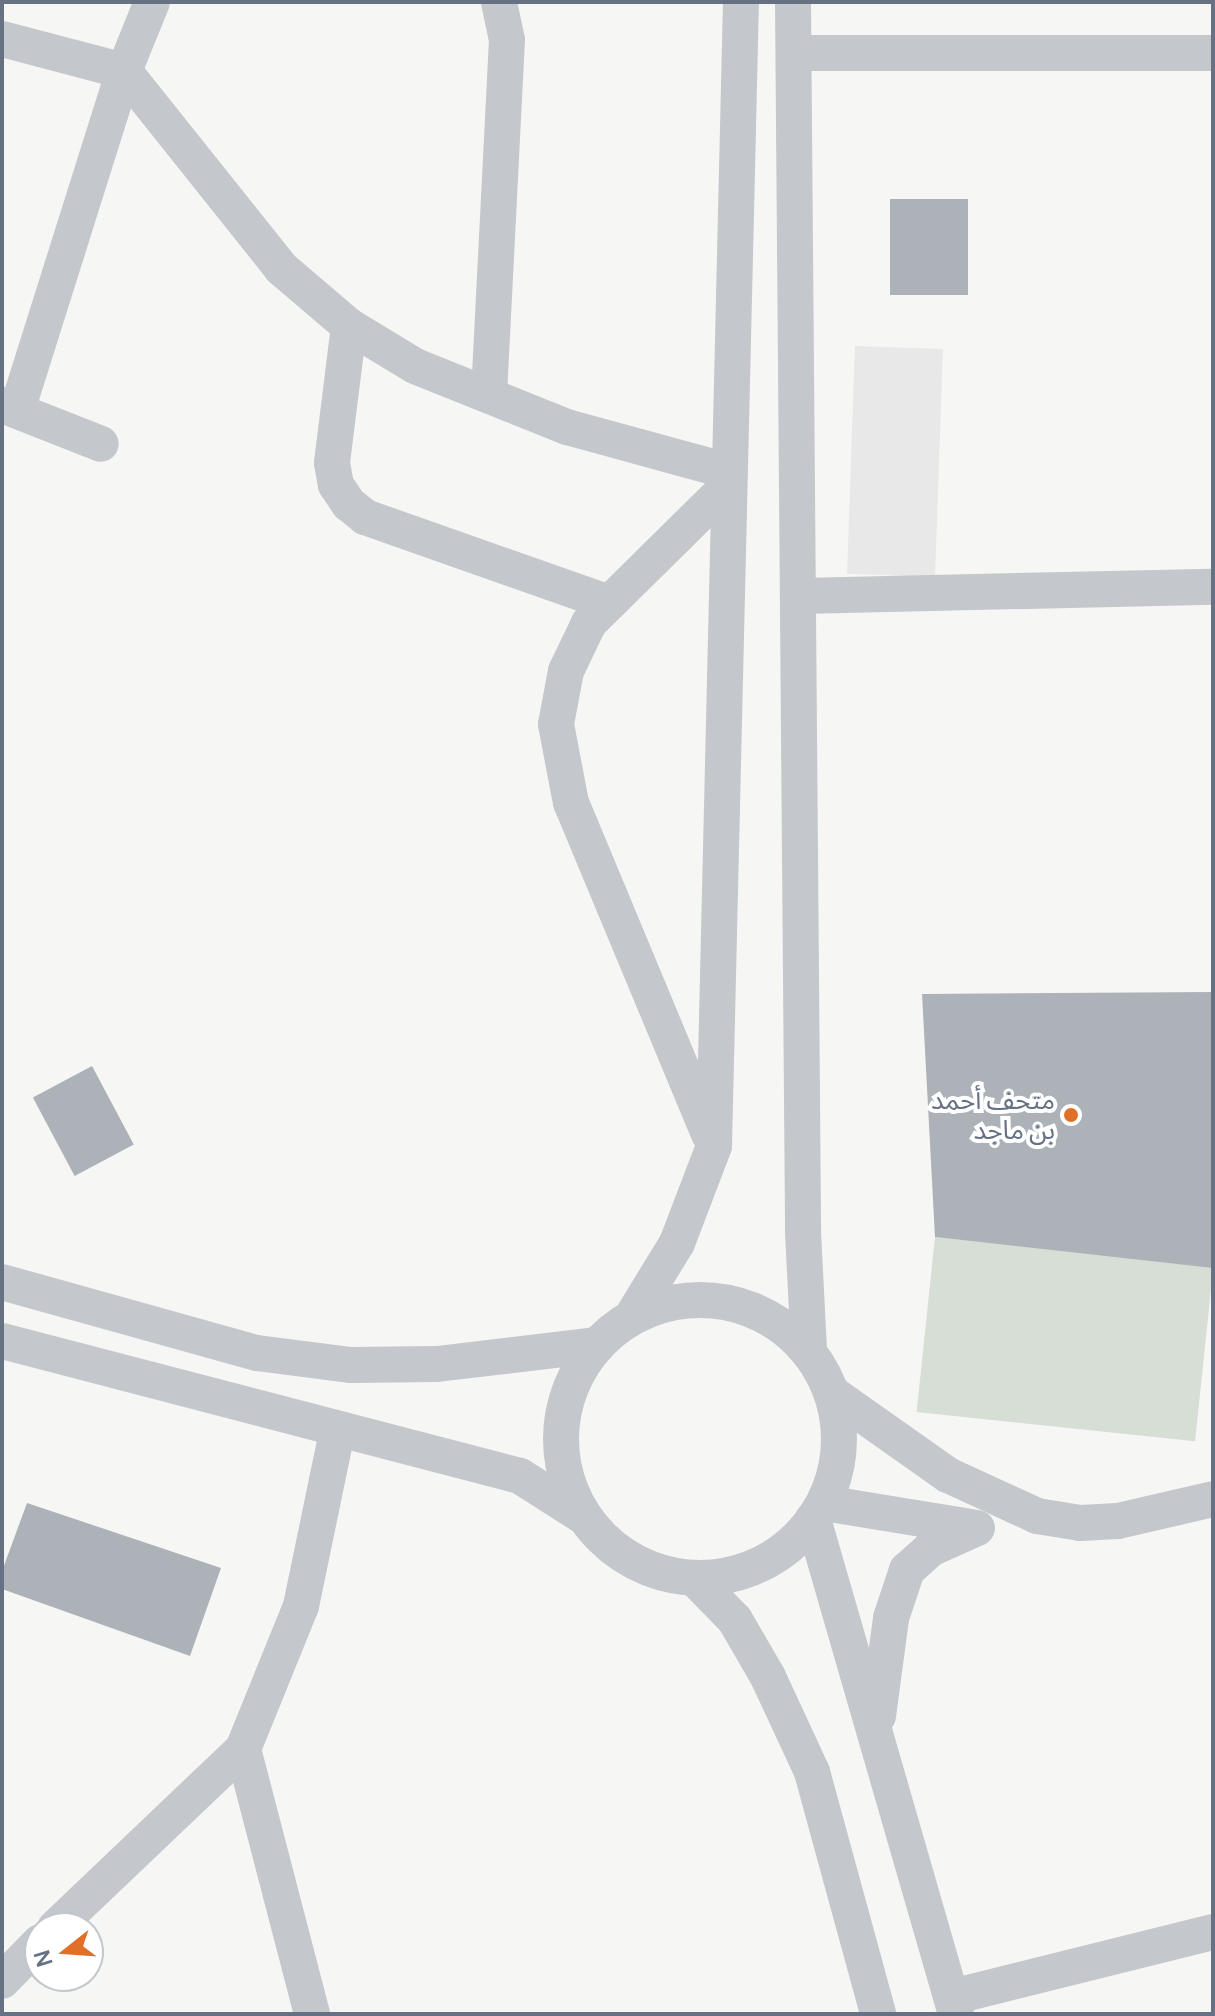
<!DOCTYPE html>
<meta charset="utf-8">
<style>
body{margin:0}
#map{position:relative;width:1215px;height:2016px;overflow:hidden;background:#f6f7f4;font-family:Manrope,"Noto Sans Arabic",sans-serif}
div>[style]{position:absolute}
.built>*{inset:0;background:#e7e8e7;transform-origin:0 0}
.green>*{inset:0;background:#d7ded5;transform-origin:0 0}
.building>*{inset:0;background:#adb2b9;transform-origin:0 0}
.minor>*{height:36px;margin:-18px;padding:0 18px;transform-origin:18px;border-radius:18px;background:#c4c7cb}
.minor>.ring{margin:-18px;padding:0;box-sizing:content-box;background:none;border:36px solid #c4c7cb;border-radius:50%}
.dots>*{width:22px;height:22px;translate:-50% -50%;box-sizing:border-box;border:4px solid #fff;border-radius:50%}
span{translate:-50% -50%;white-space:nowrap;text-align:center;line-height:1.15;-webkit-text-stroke:8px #fff;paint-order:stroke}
.poi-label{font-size:26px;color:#667284}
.right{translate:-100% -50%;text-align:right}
.frame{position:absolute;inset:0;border:4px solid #667284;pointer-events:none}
.north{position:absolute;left:24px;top:1912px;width:80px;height:80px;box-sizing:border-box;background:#fff;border:2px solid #c2c7ce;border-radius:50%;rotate:253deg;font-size:22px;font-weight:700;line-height:32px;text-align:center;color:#667284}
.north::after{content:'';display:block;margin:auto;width:28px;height:36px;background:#e26f28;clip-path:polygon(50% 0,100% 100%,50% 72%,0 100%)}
</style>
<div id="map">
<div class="built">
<div style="left:855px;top:346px;width:88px;height:228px;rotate:2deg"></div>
</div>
<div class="green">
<div style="left:935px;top:1237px;width:280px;height:176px;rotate:6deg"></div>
</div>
<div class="building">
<div style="left:890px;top:199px;width:78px;height:96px"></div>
<div style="clip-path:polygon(1213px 992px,1213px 1268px,935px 1237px,922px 994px)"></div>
<div style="left:92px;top:1066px;width:89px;height:67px;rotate:62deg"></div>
<div style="clip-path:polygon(27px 1503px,221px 1568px,190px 1656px,2px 1589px,2px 1571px)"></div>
</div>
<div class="minor">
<div style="left:793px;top:2px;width:1230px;rotate:89.53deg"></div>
<div style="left:803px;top:1232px;width:119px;rotate:87.1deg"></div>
<div style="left:2px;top:39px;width:126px;rotate:14.7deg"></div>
<div style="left:124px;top:71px;width:252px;rotate:51.4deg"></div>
<div style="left:281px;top:268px;width:89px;rotate:40.5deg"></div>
<div style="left:349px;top:326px;width:77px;rotate:31.2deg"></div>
<div style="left:415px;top:366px;width:164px;rotate:21.9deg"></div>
<div style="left:567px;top:427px;width:167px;rotate:15.3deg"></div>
<div style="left:794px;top:53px;width:419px"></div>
<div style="left:349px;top:326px;width:138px;rotate:97.1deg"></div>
<div style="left:332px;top:463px;width:22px;rotate:80deg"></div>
<div style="left:336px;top:485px;width:23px;rotate:56deg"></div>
<div style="left:349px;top:504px;width:21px;rotate:39deg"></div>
<div style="left:365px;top:517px;width:256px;rotate:19.4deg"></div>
<div style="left:489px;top:395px;width:355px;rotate:-87.1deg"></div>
<div style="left:507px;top:40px;width:39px;rotate:-102deg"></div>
<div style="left:2px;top:405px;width:106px;rotate:21.5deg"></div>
<div style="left:17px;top:410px;width:355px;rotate:-72.5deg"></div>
<div style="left:124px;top:71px;width:74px;rotate:-67.9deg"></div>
<div style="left:801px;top:596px;width:412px;rotate:-1.3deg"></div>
<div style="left:709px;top:1134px;width:359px;rotate:-112.6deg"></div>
<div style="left:571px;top:803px;width:80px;rotate:-100.8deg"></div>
<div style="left:556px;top:724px;width:54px;rotate:-79.3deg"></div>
<div style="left:566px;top:671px;width:53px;rotate:-64.4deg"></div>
<div style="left:589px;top:623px;width:194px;rotate:-44.6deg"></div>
<div style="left:2px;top:1282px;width:265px;rotate:15.6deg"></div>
<div style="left:257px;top:1353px;width:95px;rotate:7.3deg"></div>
<div style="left:351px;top:1365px;width:86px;rotate:-0.7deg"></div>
<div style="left:437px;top:1364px;width:160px;rotate:-6.8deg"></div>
<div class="ring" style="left:561px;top:1300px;width:242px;height:242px"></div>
<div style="left:633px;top:1315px;width:84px;rotate:-58.6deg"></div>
<div style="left:677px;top:1243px;width:104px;rotate:-69.1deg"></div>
<div style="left:714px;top:1146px;width:1144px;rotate:-88.65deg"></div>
<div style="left:2px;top:1341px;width:535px;rotate:14.61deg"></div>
<div style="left:520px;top:1476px;width:76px;rotate:32.6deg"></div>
<div style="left:833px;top:1394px;width:141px;rotate:35.2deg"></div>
<div style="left:948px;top:1475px;width:98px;rotate:24.7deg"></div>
<div style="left:1037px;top:1516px;width:44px;rotate:9.2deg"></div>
<div style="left:1080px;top:1523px;width:38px;rotate:-3deg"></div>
<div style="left:1118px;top:1521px;width:98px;rotate:-13deg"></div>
<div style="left:824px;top:1503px;width:155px;rotate:9.3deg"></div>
<div style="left:813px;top:1519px;width:515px;rotate:73.89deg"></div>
<div style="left:695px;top:1579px;width:57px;rotate:45.7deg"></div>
<div style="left:735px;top:1620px;width:66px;rotate:59.9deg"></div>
<div style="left:768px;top:1677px;width:105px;rotate:65.1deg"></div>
<div style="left:812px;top:1772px;width:251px;rotate:74.7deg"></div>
<div style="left:878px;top:1716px;width:99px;rotate:-82.4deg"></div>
<div style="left:891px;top:1618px;width:51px;rotate:-71.6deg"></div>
<div style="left:907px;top:1570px;width:31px;rotate:-42deg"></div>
<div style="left:930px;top:1549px;width:49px;rotate:-24deg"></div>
<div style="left:243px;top:1749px;width:274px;rotate:75.4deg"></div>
<div style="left:55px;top:1928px;width:260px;rotate:-43.6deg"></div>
<div style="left:243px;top:1749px;width:154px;rotate:-67.9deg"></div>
<div style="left:301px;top:1606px;width:178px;rotate:-78.3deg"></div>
<div style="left:2px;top:1981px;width:54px;rotate:-45.7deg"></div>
<div style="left:952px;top:1997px;width:269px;rotate:-14deg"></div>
</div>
<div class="dots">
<div style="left:1071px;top:1115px;background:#e26f28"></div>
</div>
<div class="poi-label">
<span class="right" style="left:1055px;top:1115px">متحف أحمد<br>بن ماجد</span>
</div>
<div class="frame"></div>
<div class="north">N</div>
</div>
